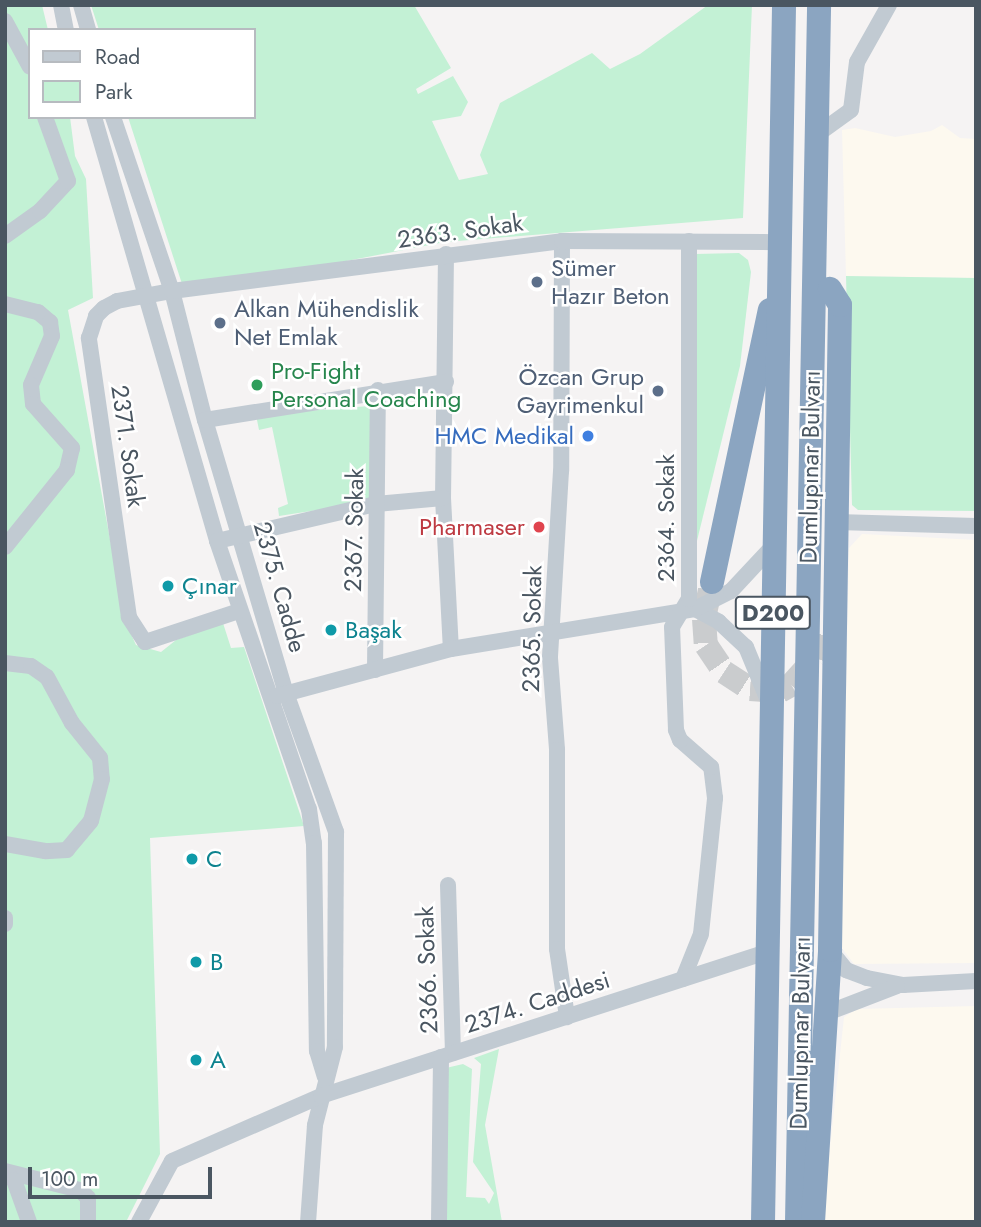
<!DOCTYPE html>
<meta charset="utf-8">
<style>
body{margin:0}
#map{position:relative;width:981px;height:1227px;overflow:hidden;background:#f5f3f3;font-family:Jost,sans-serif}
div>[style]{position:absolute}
.commercial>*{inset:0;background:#fdf9ef}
.green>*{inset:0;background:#c3f1d5}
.highway-tunnel>*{height:24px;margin-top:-12px;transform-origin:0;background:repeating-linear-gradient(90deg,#caccce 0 24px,transparent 0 36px)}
.minor>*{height:16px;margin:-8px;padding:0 8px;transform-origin:8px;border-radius:8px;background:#c1cad2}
.highway>*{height:24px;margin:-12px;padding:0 12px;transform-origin:12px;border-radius:12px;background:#8ba5c1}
.dots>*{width:19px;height:19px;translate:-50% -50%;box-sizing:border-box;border:4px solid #fff;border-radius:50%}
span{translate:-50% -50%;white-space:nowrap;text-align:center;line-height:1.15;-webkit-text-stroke:5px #fff;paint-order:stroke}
.shield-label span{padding:2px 5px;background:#fff;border:2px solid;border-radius:5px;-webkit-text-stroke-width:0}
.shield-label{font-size:23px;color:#4a5661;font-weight:700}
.street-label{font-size:24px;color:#4a5661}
.service-label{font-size:24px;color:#4e5e75}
.left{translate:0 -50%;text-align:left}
.right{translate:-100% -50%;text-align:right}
.leisure-label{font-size:24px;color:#27864d}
.shop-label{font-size:24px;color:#366cbe}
.health-label{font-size:24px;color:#be3a42}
.culture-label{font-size:24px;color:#0d838f}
.frame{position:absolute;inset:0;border:7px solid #4a5661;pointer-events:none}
.legend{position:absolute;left:28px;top:28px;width:228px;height:91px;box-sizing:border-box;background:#fff;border:2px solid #b7bbc0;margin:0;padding:9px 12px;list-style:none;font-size:21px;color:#4a5661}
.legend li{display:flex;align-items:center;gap:14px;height:35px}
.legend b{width:35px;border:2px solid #b7bbc0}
.scale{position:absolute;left:28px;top:1167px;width:184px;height:32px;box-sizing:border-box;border:4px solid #4a5661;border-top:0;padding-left:9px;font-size:21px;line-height:24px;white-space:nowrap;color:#4a5661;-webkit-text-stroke:5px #fff;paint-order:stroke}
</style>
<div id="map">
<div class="commercial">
<div style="clip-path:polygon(942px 125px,960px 138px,976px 139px,976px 278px,846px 276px,842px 130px,855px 128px,895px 137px,931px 131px)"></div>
<div style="clip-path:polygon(862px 534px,976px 540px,976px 963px,854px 964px,841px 947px,849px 548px)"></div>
<div style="clip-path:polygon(976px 1006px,976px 1222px,822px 1222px,844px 1017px,857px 1009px)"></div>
</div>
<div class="green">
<div style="clip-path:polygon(5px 5px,42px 5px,48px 30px,30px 30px,30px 117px,70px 117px,75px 156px,86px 179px,93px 298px,68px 310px,125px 621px,136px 645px,161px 652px,176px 640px,223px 623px,231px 648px,244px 647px,304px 826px,150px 838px,160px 1154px,126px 1222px,5px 1222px)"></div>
<div style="clip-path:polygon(91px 5px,414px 5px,451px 68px,416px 89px,418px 94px,453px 76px,468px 102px,461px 116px,432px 121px,459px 180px,488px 174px,480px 155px,500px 103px,592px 53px,610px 69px,640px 54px,708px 5px,752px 5px,743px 218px,445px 242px,191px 291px,182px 284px,128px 117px,254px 117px,254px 30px,99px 30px)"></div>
<div style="clip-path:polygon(739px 253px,748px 260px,751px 272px,740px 366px,693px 557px,695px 254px)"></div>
<div style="clip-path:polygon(846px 276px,976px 278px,976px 511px,858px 510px,852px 505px)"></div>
<div style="clip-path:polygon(369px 406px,372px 408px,369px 502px,279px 516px,278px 508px,288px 504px,272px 427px,259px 430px,256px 415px)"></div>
<div style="clip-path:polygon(499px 1049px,485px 1125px,502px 1222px,443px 1222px,446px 1068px,463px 1064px,472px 1069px,466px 1197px,485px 1198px,489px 1204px,494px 1193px,473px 1162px,481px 1064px,474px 1058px)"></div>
</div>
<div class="highway-tunnel">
<div style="left:710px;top:590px;width:30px;rotate:102deg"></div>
<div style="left:704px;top:619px;width:26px;rotate:86deg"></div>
<div style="left:706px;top:645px;width:32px;rotate:56deg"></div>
<div style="left:724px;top:672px;width:31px;rotate:33deg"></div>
<div style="left:750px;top:689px;width:30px;rotate:4deg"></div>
<div style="left:780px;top:691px;width:13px;rotate:-29deg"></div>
<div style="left:791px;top:685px;width:36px;rotate:-48deg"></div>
<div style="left:815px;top:658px;width:33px;rotate:-70deg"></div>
</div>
<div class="minor">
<div style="left:61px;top:5px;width:25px;rotate:79deg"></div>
<div style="left:81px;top:5px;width:26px;rotate:74deg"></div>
<div style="left:5px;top:21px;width:52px;rotate:61.5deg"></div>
<div style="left:94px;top:117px;width:441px;rotate:73.8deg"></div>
<div style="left:217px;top:541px;width:283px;rotate:71.1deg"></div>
<div style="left:309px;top:809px;width:34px;rotate:82deg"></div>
<div style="left:314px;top:843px;width:208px;rotate:89.2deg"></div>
<div style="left:317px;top:1051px;width:27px;rotate:73deg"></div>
<div style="left:113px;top:117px;width:184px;rotate:71.3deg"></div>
<div style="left:172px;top:291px;width:133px;rotate:75.7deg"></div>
<div style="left:205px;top:420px;width:285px;rotate:73.5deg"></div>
<div style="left:286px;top:693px;width:148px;rotate:70.2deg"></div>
<div style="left:336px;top:832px;width:215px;rotate:90.3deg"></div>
<div style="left:335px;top:1047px;width:81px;rotate:104.4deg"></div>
<div style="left:315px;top:1125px;width:97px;rotate:94.1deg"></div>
<div style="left:815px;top:136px;width:44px;rotate:-35.8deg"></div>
<div style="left:851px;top:110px;width:48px;rotate:-82.9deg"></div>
<div style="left:857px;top:62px;width:65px;rotate:-60.7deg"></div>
<div style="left:5px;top:236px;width:43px;rotate:-35.5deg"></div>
<div style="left:40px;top:211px;width:41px;rotate:-47deg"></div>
<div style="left:68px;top:181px;width:68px;rotate:-109.8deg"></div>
<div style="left:562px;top:241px;width:230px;rotate:90.2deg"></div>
<div style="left:561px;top:471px;width:187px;rotate:93.4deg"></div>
<div style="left:550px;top:658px;width:92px;rotate:85.6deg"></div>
<div style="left:557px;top:750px;width:199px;rotate:90deg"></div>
<div style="left:557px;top:949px;width:69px;rotate:81.6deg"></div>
<div style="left:446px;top:254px;width:244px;rotate:90.7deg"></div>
<div style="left:443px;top:498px;width:151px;rotate:87deg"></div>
<div style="left:5px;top:304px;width:34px;rotate:14deg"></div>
<div style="left:38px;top:312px;width:16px;rotate:40deg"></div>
<div style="left:50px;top:322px;width:14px;rotate:82deg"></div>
<div style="left:52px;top:336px;width:53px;rotate:113.2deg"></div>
<div style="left:31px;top:385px;width:19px;rotate:84deg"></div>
<div style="left:33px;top:404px;width:59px;rotate:48.4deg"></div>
<div style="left:72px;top:448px;width:23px;rotate:103deg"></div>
<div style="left:67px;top:470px;width:99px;rotate:128.8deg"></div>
<div style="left:205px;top:420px;width:244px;rotate:-9deg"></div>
<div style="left:837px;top:522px;width:139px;rotate:1.6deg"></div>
<div style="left:217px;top:541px;width:163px;rotate:-13.1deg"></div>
<div style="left:376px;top:504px;width:67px;rotate:-5.1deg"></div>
<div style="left:695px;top:609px;width:27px;rotate:28deg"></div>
<div style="left:719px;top:622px;width:37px;rotate:43deg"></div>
<div style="left:746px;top:647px;width:55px;rotate:67.6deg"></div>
<div style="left:239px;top:611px;width:99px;rotate:161.7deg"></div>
<div style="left:145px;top:642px;width:30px;rotate:-123deg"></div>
<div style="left:129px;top:617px;width:282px;rotate:-98.2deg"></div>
<div style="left:89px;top:338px;width:23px;rotate:-72deg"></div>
<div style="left:96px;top:316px;width:11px;rotate:-45deg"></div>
<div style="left:104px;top:308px;width:15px;rotate:-28deg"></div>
<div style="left:117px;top:301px;width:56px;rotate:-10.3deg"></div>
<div style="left:172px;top:291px;width:393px;rotate:-7.3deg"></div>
<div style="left:562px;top:241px;width:218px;rotate:0.3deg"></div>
<div style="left:5px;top:663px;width:26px;rotate:7deg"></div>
<div style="left:31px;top:666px;width:19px;rotate:35deg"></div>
<div style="left:47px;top:677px;width:52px;rotate:61.5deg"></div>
<div style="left:72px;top:723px;width:45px;rotate:51.3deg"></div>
<div style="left:100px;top:758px;width:21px;rotate:85deg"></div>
<div style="left:102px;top:779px;width:43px;rotate:104.7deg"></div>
<div style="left:91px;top:821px;width:38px;rotate:130deg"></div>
<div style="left:67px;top:850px;width:22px;rotate:177deg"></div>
<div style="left:45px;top:851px;width:41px;rotate:-170.1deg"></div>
<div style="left:375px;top:670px;width:280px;rotate:-89.4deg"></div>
<div style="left:277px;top:696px;width:180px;rotate:-15.1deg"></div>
<div style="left:451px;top:649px;width:247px;rotate:-9.3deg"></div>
<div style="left:695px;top:609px;width:40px;rotate:-26.6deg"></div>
<div style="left:731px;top:591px;width:62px;rotate:-47deg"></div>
<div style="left:448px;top:885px;width:168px;rotate:88.3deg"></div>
<div style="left:5px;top:918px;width:6px;rotate:90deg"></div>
<div style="left:830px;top:950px;width:26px;rotate:51deg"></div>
<div style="left:846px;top:970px;width:22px;rotate:21deg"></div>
<div style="left:867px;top:978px;width:37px;rotate:11deg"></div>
<div style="left:903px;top:985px;width:73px;rotate:-3.1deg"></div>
<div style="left:683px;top:979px;width:48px;rotate:-68.2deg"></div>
<div style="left:701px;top:934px;width:137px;rotate:-84.1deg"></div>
<div style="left:715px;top:798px;width:31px;rotate:-97deg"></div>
<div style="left:711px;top:767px;width:41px;rotate:-138.9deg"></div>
<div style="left:680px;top:740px;width:11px;rotate:-112deg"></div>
<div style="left:676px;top:730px;width:103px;rotate:-92.2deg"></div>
<div style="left:672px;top:627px;width:33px;rotate:-59deg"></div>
<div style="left:689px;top:599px;width:358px;rotate:-90deg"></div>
<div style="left:827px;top:1013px;width:75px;rotate:-21.1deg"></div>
<div style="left:5px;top:1171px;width:77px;rotate:14.2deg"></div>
<div style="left:80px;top:1190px;width:11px;rotate:45deg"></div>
<div style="left:88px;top:1198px;width:24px;rotate:90deg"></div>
<div style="left:5px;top:1173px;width:11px;rotate:38deg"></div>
<div style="left:14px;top:1180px;width:45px;rotate:70.3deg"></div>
<div style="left:139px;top:1222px;width:69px;rotate:-61.6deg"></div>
<div style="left:172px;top:1161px;width:163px;rotate:-23.6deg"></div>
<div style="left:321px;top:1096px;width:469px;rotate:-17.9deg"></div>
<div style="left:439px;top:1222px;width:165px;rotate:-89.3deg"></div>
</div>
<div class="highway">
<div style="left:712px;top:582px;width:278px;rotate:-78deg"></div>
<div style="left:763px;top:1222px;width:1217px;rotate:-89.01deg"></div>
<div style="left:797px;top:1222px;width:1217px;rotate:-88.96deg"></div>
<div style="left:813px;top:1222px;width:273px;rotate:-86.4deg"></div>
<div style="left:830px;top:950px;width:645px;rotate:-89.11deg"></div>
<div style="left:840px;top:305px;width:19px;rotate:-122deg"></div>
</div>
<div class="dots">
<div style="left:537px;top:282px;background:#5c6f8a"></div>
<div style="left:220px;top:323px;background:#5c6f8a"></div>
<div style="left:257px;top:385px;background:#2e9e5b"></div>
<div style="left:658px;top:391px;background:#5c6f8a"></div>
<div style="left:588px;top:436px;background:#3f7fe0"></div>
<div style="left:539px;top:527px;background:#e0444e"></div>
<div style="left:168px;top:586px;background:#0f9aa8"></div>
<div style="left:331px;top:630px;background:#0f9aa8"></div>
<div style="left:192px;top:859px;background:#0f9aa8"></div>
<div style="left:196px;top:962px;background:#0f9aa8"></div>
<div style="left:196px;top:1060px;background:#0f9aa8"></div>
</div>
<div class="shield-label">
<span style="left:773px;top:613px">D200</span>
</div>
<div class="street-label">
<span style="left:460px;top:231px;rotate:-8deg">2363. Sokak</span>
<span style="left:128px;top:446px;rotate:82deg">2371. Sokak</span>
<span style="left:810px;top:467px;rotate:-89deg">Dumlupınar Bulvarı</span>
<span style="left:666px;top:518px;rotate:-90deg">2364. Sokak</span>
<span style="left:354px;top:530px;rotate:-89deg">2367. Sokak</span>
<span style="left:280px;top:587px;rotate:74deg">2375. Cadde</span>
<span style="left:532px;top:629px;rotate:-89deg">2365. Sokak</span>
<span style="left:427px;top:970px;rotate:-92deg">2366. Sokak</span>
<span style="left:537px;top:1002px;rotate:-18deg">2374. Caddesi</span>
<span style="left:800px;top:1033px;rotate:-89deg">Dumlupınar Bulvarı</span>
</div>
<div class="service-label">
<span class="left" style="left:551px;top:282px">Sümer<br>Hazır Beton</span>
<span class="left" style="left:234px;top:323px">Alkan Mühendislik<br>Net Emlak</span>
<span class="right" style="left:644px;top:391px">Özcan Grup<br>Gayrimenkul</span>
</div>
<div class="leisure-label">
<span class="left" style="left:271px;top:385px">Pro-Fight<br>Personal Coaching</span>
</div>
<div class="shop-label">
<span class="right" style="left:574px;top:436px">HMC Medikal</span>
</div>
<div class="health-label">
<span class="right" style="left:525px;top:527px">Pharmaser</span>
</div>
<div class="culture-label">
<span class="left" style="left:182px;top:586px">Çınar</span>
<span class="left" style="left:345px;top:630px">Başak</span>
<span class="left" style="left:206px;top:859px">C</span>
<span class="left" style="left:210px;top:962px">B</span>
<span class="left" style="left:210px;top:1060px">A</span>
</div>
<div class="frame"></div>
<ul class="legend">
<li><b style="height:9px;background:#c1cad2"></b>Road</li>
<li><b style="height:19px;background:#c3f1d5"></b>Park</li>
</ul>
<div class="scale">100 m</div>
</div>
